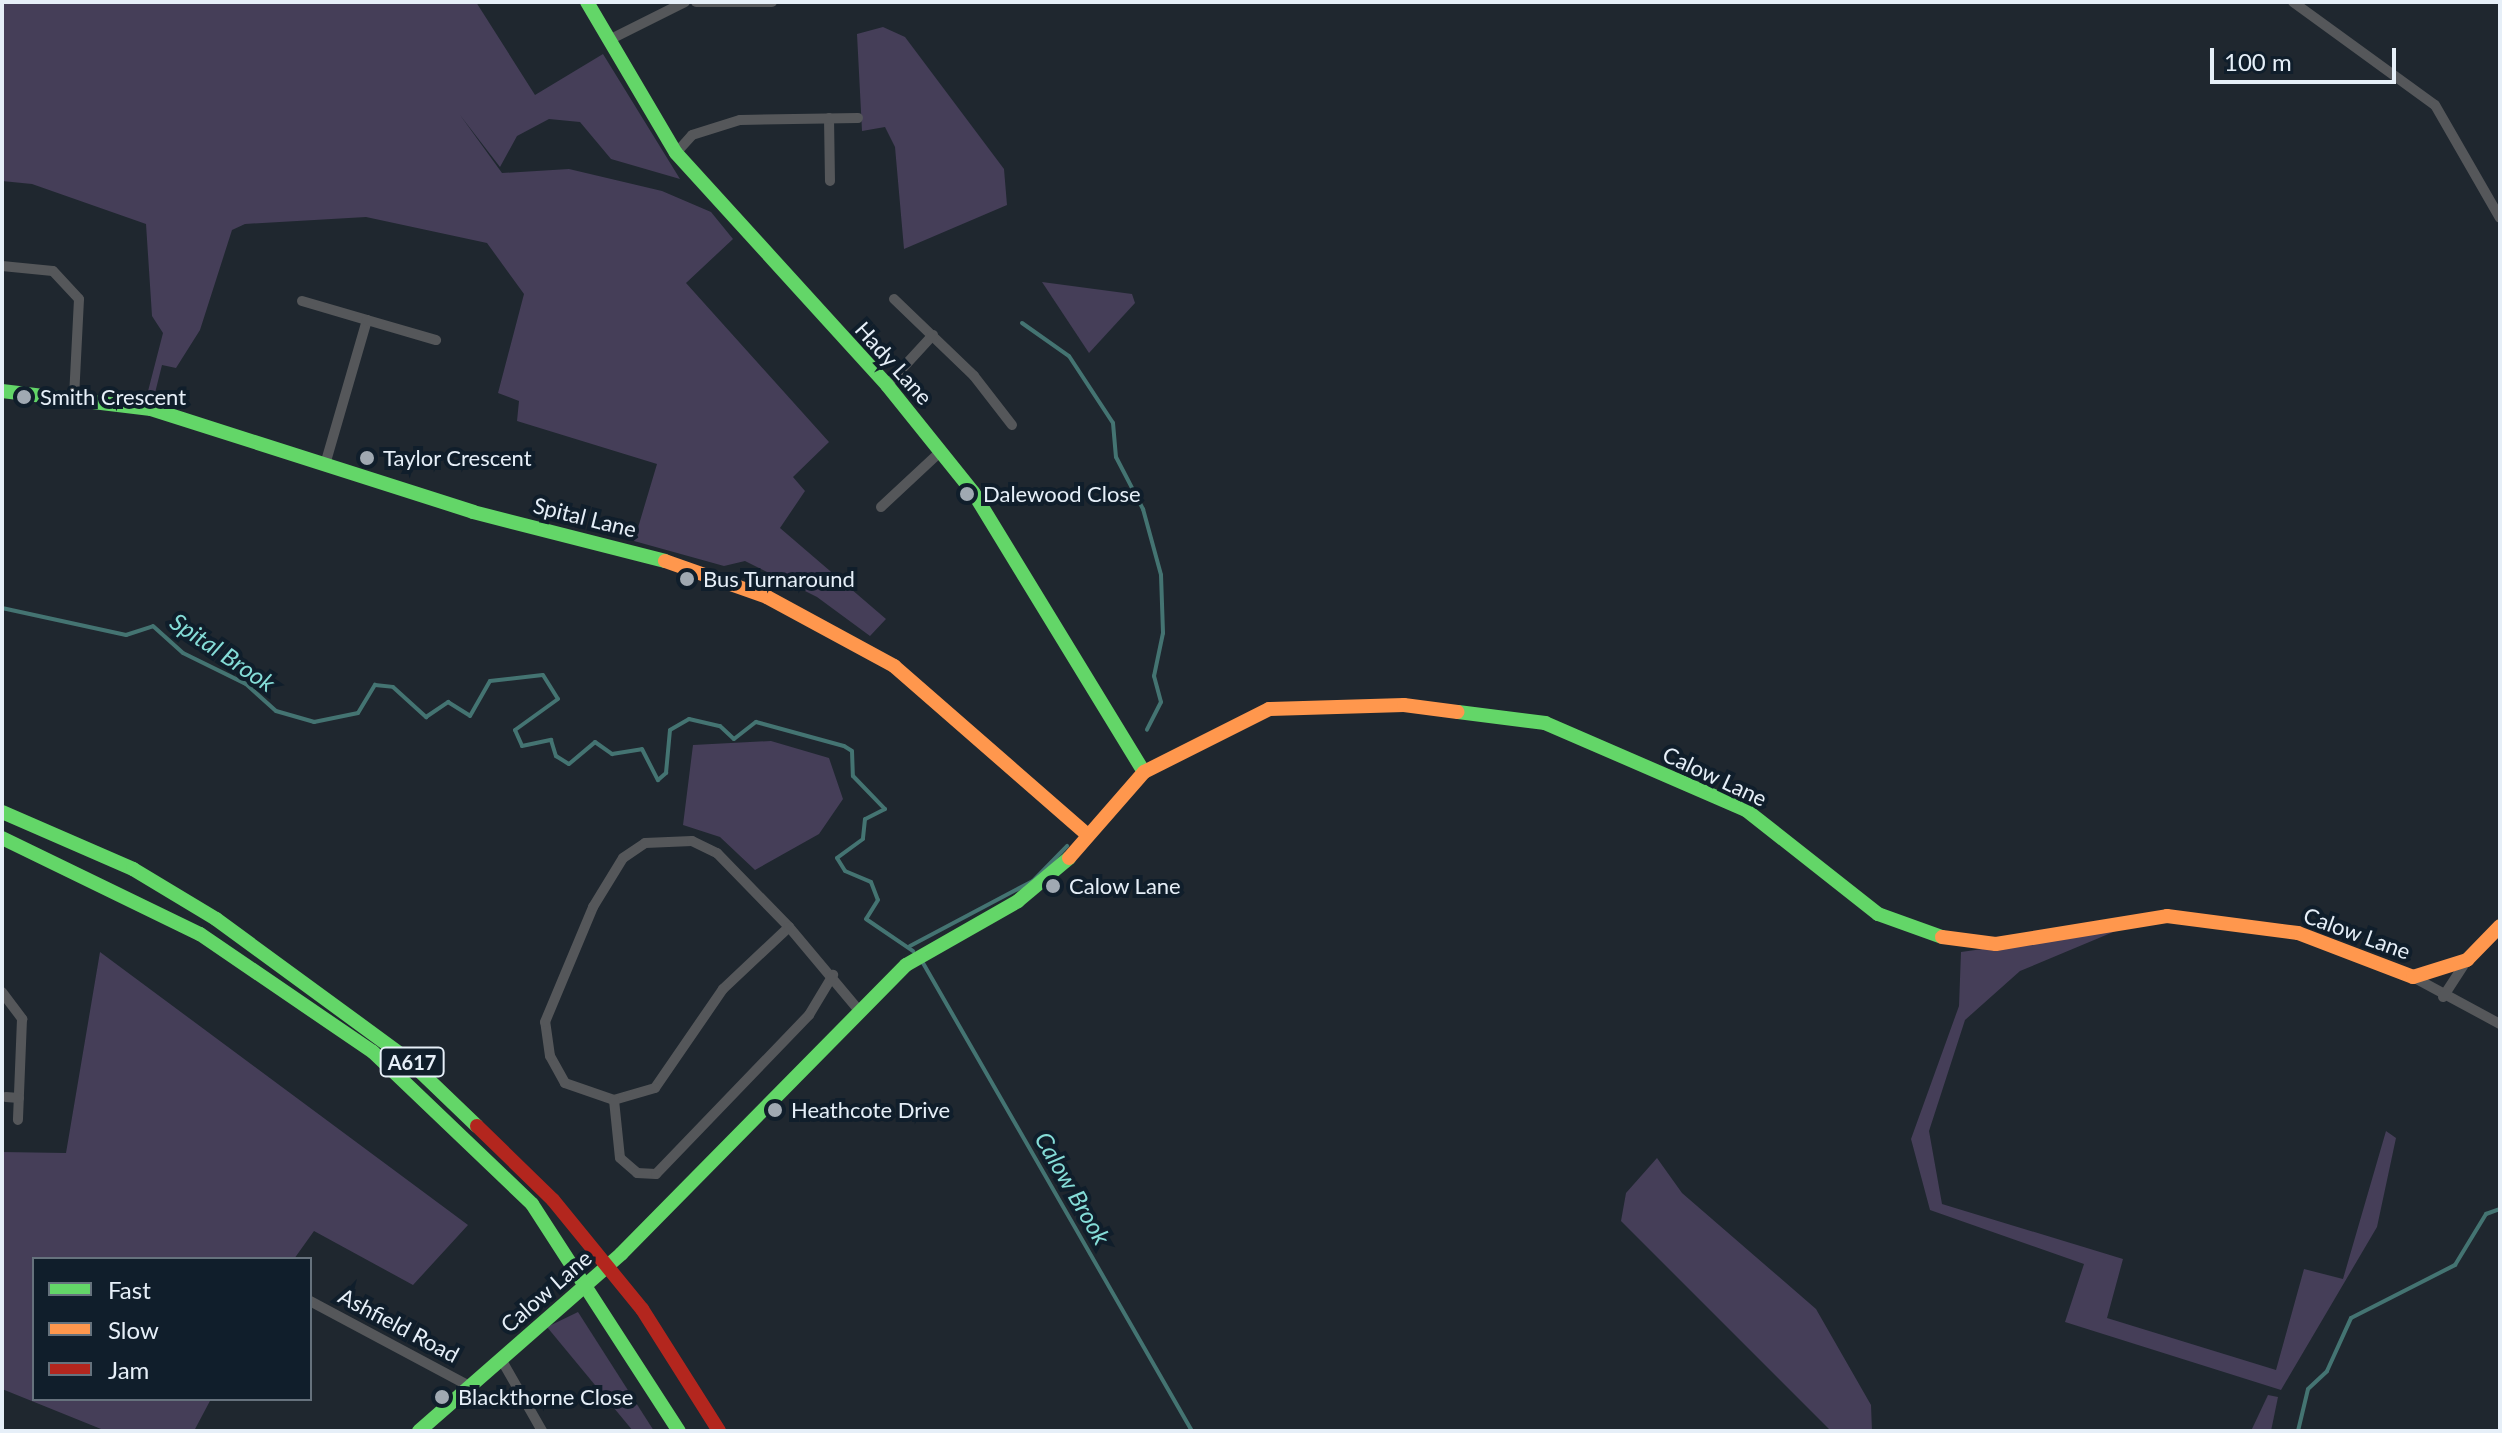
<!DOCTYPE html>
<style>
body{margin:0}
#map{position:relative;width:2502px;height:1433px;overflow:hidden;background:#1f272f;font-family:Lato,sans-serif}
div>[style]{position:absolute}
.green>*{inset:0;background:#453e58}
.stream>*{height:4px;margin:-2px;padding:0 2px;transform-origin:2px;border-radius:2px;background:#447472}
.street>*{height:10px;margin:-5px;padding:0 5px;transform-origin:5px;border-radius:5px;background:#55575a}
.fast>*{height:14px;margin:-7px;padding:0 7px;transform-origin:7px;border-radius:7px;background:#63d668}
.slow>*{height:14px;margin:-7px;padding:0 7px;transform-origin:7px;border-radius:7px;background:#ff974d}
.jam>*{height:14px;margin:-7px;padding:0 7px;transform-origin:7px;border-radius:7px;background:#b3261e}
.dots>*{width:22px;height:22px;translate:-50% -50%;box-sizing:border-box;border:4px solid #101e2b;border-radius:50%}
span{translate:-50% -50%;white-space:nowrap;text-align:center;line-height:1.15;-webkit-text-stroke:8px #101e2b;paint-order:stroke}
.shield-label span{padding:2px 6px;background:#101e2b;border:2px solid;border-radius:6px;-webkit-text-stroke-width:0}
.shield-label{font-size:20px;color:#e6eff8;font-weight:700}
.street-label{font-size:22px;color:#e6eff8}
.poi-label{font-size:22px;color:#e6eff8}
.left{translate:0 -50%;text-align:left}
.water-label{font-size:24px;color:#85ddd8;font-style:italic}
.frame{position:absolute;inset:0;border:4px solid #e6eff8;pointer-events:none}
.legend{position:absolute;left:32px;top:1257px;width:280px;height:144px;box-sizing:border-box;background:#101e2b;border:2px solid #66727d;margin:0;padding:10px 14px;list-style:none;font-size:24px;color:#e6eff8}
.legend li{display:flex;align-items:center;gap:16px;height:40px}
.legend b{width:40px;border:2px solid #66727d}
.scale{position:absolute;left:2210px;top:48px;width:186px;height:36px;box-sizing:border-box;border:4px solid #e6eff8;border-top:0;padding-left:10px;font-size:24px;line-height:28px;white-space:nowrap;color:#e6eff8;-webkit-text-stroke:6px #101e2b;paint-order:stroke}
</style>
<div id="map">
<div class="green">
<div style="clip-path:polygon(2px 2px,476px 2px,535px 95px,603px 54px,680px 179px,611px 159px,580px 122px,549px 119px,517px 136px,500px 167px,460px 115px,502px 173px,569px 169px,662px 191px,711px 212px,733px 239px,686px 283px,829px 442px,793px 477px,805px 491px,780px 528px,886px 619px,870px 636px,817px 597px,745px 561px,724px 566px,634px 541px,657px 464px,517px 421px,519px 401px,498px 393px,524px 294px,487px 243px,366px 217px,245px 224px,232px 230px,200px 330px,176px 368px,162px 365px,153px 401px,146px 399px,163px 333px,152px 316px,146px 224px,32px 184px,2px 181px)"></div>
<div style="clip-path:polygon(883px 27px,905px 37px,1004px 169px,1007px 205px,904px 249px,895px 147px,885px 127px,862px 131px,857px 34px)"></div>
<div style="clip-path:polygon(1042px 282px,1132px 294px,1135px 303px,1089px 353px)"></div>
<div style="clip-path:polygon(771px 741px,829px 758px,843px 799px,819px 834px,755px 870px,720px 837px,683px 825px,693px 745px)"></div>
<div style="clip-path:polygon(2118px 930px,2020px 971px,1965px 1020px,1929px 1131px,1942px 1204px,2123px 1259px,2107px 1318px,2276px 1370px,2304px 1269px,2343px 1279px,2386px 1131px,2396px 1138px,2377px 1227px,2281px 1390px,2065px 1322px,2084px 1264px,1930px 1210px,1911px 1139px,1959px 1006px,1961px 952px)"></div>
<div style="clip-path:polygon(100px 952px,468px 1225px,413px 1285px,314px 1231px,294px 1259px,34px 1259px,34px 1399px,211px 1399px,194px 1431px,106px 1431px,2px 1389px,2px 1152px,66px 1153px)"></div>
<div style="clip-path:polygon(1657px 1158px,1682px 1193px,1816px 1309px,1871px 1405px,1872px 1431px,1831px 1431px,1621px 1221px,1626px 1193px)"></div>
<div style="clip-path:polygon(578px 1312px,654px 1431px,633px 1431px,547px 1327px)"></div>
<div style="clip-path:polygon(2268px 1395px,2278px 1397px,2271px 1431px,2251px 1431px)"></div>
</div>
<div class="stream">
<div style="left:1022px;top:323px;width:57px;rotate:35.1deg"></div>
<div style="left:1069px;top:356px;width:80px;rotate:56.7deg"></div>
<div style="left:1113px;top:423px;width:34px;rotate:85deg"></div>
<div style="left:1116px;top:457px;width:59px;rotate:62.6deg"></div>
<div style="left:1143px;top:509px;width:68px;rotate:74.7deg"></div>
<div style="left:1161px;top:575px;width:58px;rotate:88deg"></div>
<div style="left:1163px;top:633px;width:44px;rotate:101.8deg"></div>
<div style="left:1154px;top:676px;width:27px;rotate:75deg"></div>
<div style="left:1161px;top:702px;width:31px;rotate:117deg"></div>
<div style="left:2px;top:608px;width:127px;rotate:12.3deg"></div>
<div style="left:126px;top:635px;width:28px;rotate:-18deg"></div>
<div style="left:153px;top:626px;width:40px;rotate:42deg"></div>
<div style="left:183px;top:653px;width:70px;rotate:26.2deg"></div>
<div style="left:246px;top:684px;width:40px;rotate:42deg"></div>
<div style="left:276px;top:711px;width:40px;rotate:16deg"></div>
<div style="left:314px;top:722px;width:45px;rotate:-11.6deg"></div>
<div style="left:358px;top:713px;width:33px;rotate:-59deg"></div>
<div style="left:375px;top:685px;width:18px;rotate:6deg"></div>
<div style="left:393px;top:687px;width:45px;rotate:42.3deg"></div>
<div style="left:426px;top:717px;width:27px;rotate:-34deg"></div>
<div style="left:448px;top:702px;width:26px;rotate:32deg"></div>
<div style="left:470px;top:716px;width:40px;rotate:-60.3deg"></div>
<div style="left:490px;top:681px;width:53px;rotate:-6.5deg"></div>
<div style="left:543px;top:675px;width:28px;rotate:58deg"></div>
<div style="left:558px;top:699px;width:53px;rotate:144.2deg"></div>
<div style="left:515px;top:730px;width:17px;rotate:66deg"></div>
<div style="left:522px;top:746px;width:30px;rotate:-12deg"></div>
<div style="left:551px;top:740px;width:17px;rotate:73deg"></div>
<div style="left:556px;top:756px;width:15px;rotate:32deg"></div>
<div style="left:569px;top:764px;width:34px;rotate:-40deg"></div>
<div style="left:595px;top:742px;width:21px;rotate:35deg"></div>
<div style="left:612px;top:754px;width:30px;rotate:-9deg"></div>
<div style="left:642px;top:749px;width:35px;rotate:63deg"></div>
<div style="left:658px;top:780px;width:11px;rotate:-41deg"></div>
<div style="left:666px;top:773px;width:43px;rotate:-84.7deg"></div>
<div style="left:670px;top:730px;width:22px;rotate:-30deg"></div>
<div style="left:689px;top:719px;width:32px;rotate:13deg"></div>
<div style="left:720px;top:726px;width:19px;rotate:43deg"></div>
<div style="left:734px;top:739px;width:28px;rotate:-38deg"></div>
<div style="left:756px;top:722px;width:91px;rotate:15.3deg"></div>
<div style="left:844px;top:746px;width:9px;rotate:32deg"></div>
<div style="left:852px;top:751px;width:25px;rotate:88deg"></div>
<div style="left:853px;top:776px;width:46px;rotate:45.9deg"></div>
<div style="left:885px;top:809px;width:22px;rotate:153deg"></div>
<div style="left:865px;top:819px;width:20px;rotate:96deg"></div>
<div style="left:863px;top:839px;width:32px;rotate:144deg"></div>
<div style="left:837px;top:858px;width:15px;rotate:58deg"></div>
<div style="left:845px;top:871px;width:28px;rotate:23deg"></div>
<div style="left:871px;top:882px;width:19px;rotate:69deg"></div>
<div style="left:878px;top:900px;width:22px;rotate:122deg"></div>
<div style="left:866px;top:919px;width:57px;rotate:34.2deg"></div>
<div style="left:910px;top:946px;width:139px;rotate:-27.9deg"></div>
<div style="left:1033px;top:881px;width:49px;rotate:-45.8deg"></div>
<div style="left:923px;top:963px;width:540px;rotate:60.11deg"></div>
<div style="left:2298px;top:1431px;width:43px;rotate:-76.6deg"></div>
<div style="left:2308px;top:1389px;width:26px;rotate:-43deg"></div>
<div style="left:2327px;top:1371px;width:58px;rotate:-65.6deg"></div>
<div style="left:2351px;top:1318px;width:117px;rotate:-27deg"></div>
<div style="left:2455px;top:1265px;width:60px;rotate:-58.7deg"></div>
<div style="left:2486px;top:1214px;width:15px;rotate:-20deg"></div>
</div>
<div class="street">
<div style="left:696px;top:2px;width:76px"></div>
<div style="left:2293px;top:2px;width:175px;rotate:36deg"></div>
<div style="left:2435px;top:105px;width:130px;rotate:60.1deg"></div>
<div style="left:609px;top:40px;width:85px;rotate:-26.6deg"></div>
<div style="left:829px;top:118px;width:63px;rotate:89.1deg"></div>
<div style="left:676px;top:153px;width:24px;rotate:-48deg"></div>
<div style="left:692px;top:135px;width:50px;rotate:-17.4deg"></div>
<div style="left:740px;top:120px;width:118px;rotate:-1deg"></div>
<div style="left:2px;top:266px;width:51px;rotate:5.6deg"></div>
<div style="left:53px;top:271px;width:38px;rotate:47deg"></div>
<div style="left:79px;top:299px;width:99px;rotate:92.9deg"></div>
<div style="left:894px;top:299px;width:111px;rotate:43.9deg"></div>
<div style="left:974px;top:376px;width:62px;rotate:52.2deg"></div>
<div style="left:302px;top:301px;width:68px;rotate:16.3deg"></div>
<div style="left:367px;top:320px;width:151px;rotate:106.2deg"></div>
<div style="left:367px;top:320px;width:72px;rotate:16.2deg"></div>
<div style="left:887px;top:385px;width:68px;rotate:-47.4deg"></div>
<div style="left:881px;top:507px;width:82px;rotate:-43deg"></div>
<div style="left:789px;top:927px;width:91px;rotate:136.8deg"></div>
<div style="left:723px;top:989px;width:120px;rotate:124.5deg"></div>
<div style="left:655px;top:1088px;width:43px;rotate:163.7deg"></div>
<div style="left:614px;top:1100px;width:52px;rotate:-160.9deg"></div>
<div style="left:565px;top:1083px;width:31px;rotate:-119deg"></div>
<div style="left:550px;top:1056px;width:34px;rotate:-98deg"></div>
<div style="left:545px;top:1022px;width:125px;rotate:-67.3deg"></div>
<div style="left:593px;top:907px;width:57px;rotate:-58.5deg"></div>
<div style="left:623px;top:858px;width:27px;rotate:-34deg"></div>
<div style="left:645px;top:843px;width:47px;rotate:-2.4deg"></div>
<div style="left:692px;top:841px;width:28px;rotate:26deg"></div>
<div style="left:717px;top:853px;width:103px;rotate:45.8deg"></div>
<div style="left:789px;top:927px;width:106px;rotate:50deg"></div>
<div style="left:2413px;top:977px;width:99px;rotate:28.4deg"></div>
<div style="left:2px;top:992px;width:34px;rotate:53deg"></div>
<div style="left:22px;top:1019px;width:101px;rotate:92.3deg"></div>
<div style="left:2443px;top:997px;width:44px;rotate:-57deg"></div>
<div style="left:6px;top:1097px;width:13px;rotate:4deg"></div>
<div style="left:614px;top:1100px;width:58px;rotate:84.1deg"></div>
<div style="left:620px;top:1158px;width:23px;rotate:41deg"></div>
<div style="left:637px;top:1173px;width:19px;rotate:3deg"></div>
<div style="left:656px;top:1174px;width:221px;rotate:-46.1deg"></div>
<div style="left:809px;top:1015px;width:47px;rotate:-59deg"></div>
<div style="left:310px;top:1301px;width:180px;rotate:28.1deg"></div>
<div style="left:501px;top:1359px;width:83px;rotate:60.3deg"></div>
</div>
<div class="fast">
<div style="left:587px;top:2px;width:175px;rotate:59.5deg"></div>
<div style="left:676px;top:153px;width:314px;rotate:47.7deg"></div>
<div style="left:887px;top:385px;width:137px;rotate:51.2deg"></div>
<div style="left:973px;top:492px;width:328px;rotate:58.6deg"></div>
<div style="left:2px;top:391px;width:150px;rotate:6.9deg"></div>
<div style="left:151px;top:409px;width:338px;rotate:17.7deg"></div>
<div style="left:473px;top:512px;width:198px;rotate:14.3deg"></div>
<div style="left:1458px;top:712px;width:88px;rotate:7.2deg"></div>
<div style="left:1545px;top:723px;width:219px;rotate:23.4deg"></div>
<div style="left:1746px;top:810px;width:168px;rotate:38.2deg"></div>
<div style="left:1878px;top:914px;width:68px;rotate:19.8deg"></div>
<div style="left:2px;top:812px;width:143px;rotate:23.5deg"></div>
<div style="left:133px;top:869px;width:97px;rotate:31.1deg"></div>
<div style="left:216px;top:919px;width:235px;rotate:36.2deg"></div>
<div style="left:406px;top:1058px;width:98px;rotate:43.8deg"></div>
<div style="left:2px;top:838px;width:220px;rotate:25.9deg"></div>
<div style="left:200px;top:934px;width:209px;rotate:34.3deg"></div>
<div style="left:373px;top:1052px;width:220px;rotate:43.7deg"></div>
<div style="left:532px;top:1204px;width:270px;rotate:57.1deg"></div>
<div style="left:419px;top:1431px;width:269px;rotate:-41.2deg"></div>
<div style="left:621px;top:1254px;width:406px;rotate:-45.4deg"></div>
<div style="left:906px;top:965px;width:129px;rotate:-29.7deg"></div>
<div style="left:1018px;top:901px;width:67px;rotate:-40.1deg"></div>
</div>
<div class="slow">
<div style="left:665px;top:561px;width:108px;rotate:19.4deg"></div>
<div style="left:767px;top:597px;width:145px;rotate:28.5deg"></div>
<div style="left:894px;top:666px;width:257px;rotate:41.1deg"></div>
<div style="left:1069px;top:858px;width:114px;rotate:-48.9deg"></div>
<div style="left:1144px;top:772px;width:140px;rotate:-26.7deg"></div>
<div style="left:1269px;top:709px;width:135px;rotate:-1.7deg"></div>
<div style="left:1404px;top:705px;width:54px;rotate:7.4deg"></div>
<div style="left:1942px;top:937px;width:54px;rotate:7.4deg"></div>
<div style="left:1996px;top:944px;width:173px;rotate:-9.3deg"></div>
<div style="left:2167px;top:916px;width:132px;rotate:7.4deg"></div>
<div style="left:2298px;top:933px;width:123px;rotate:20.9deg"></div>
<div style="left:2413px;top:977px;width:57px;rotate:-17.5deg"></div>
<div style="left:2467px;top:960px;width:47px;rotate:-45.9deg"></div>
</div>
<div class="jam">
<div style="left:477px;top:1126px;width:106px;rotate:44.2deg"></div>
<div style="left:553px;top:1200px;width:141px;rotate:50.8deg"></div>
<div style="left:642px;top:1309px;width:144px;rotate:57.7deg"></div>
</div>
<div class="dots">
<div style="left:24px;top:397px;background:#a0a9b2"></div>
<div style="left:367px;top:458px;background:#a0a9b2"></div>
<div style="left:967px;top:494px;background:#a0a9b2"></div>
<div style="left:687px;top:579px;background:#a0a9b2"></div>
<div style="left:1053px;top:886px;background:#a0a9b2"></div>
<div style="left:775px;top:1110px;background:#a0a9b2"></div>
<div style="left:442px;top:1397px;background:#a0a9b2"></div>
</div>
<div class="shield-label">
<span style="left:412px;top:1062px">A617</span>
</div>
<div class="street-label">
<span style="left:894px;top:363px;rotate:48deg">Hady Lane</span>
<span style="left:585px;top:517px;rotate:14deg">Spital Lane</span>
<span style="left:1715px;top:776px;rotate:25deg">Calow Lane</span>
<span style="left:2357px;top:933px;rotate:20deg">Calow Lane</span>
<span style="left:546px;top:1291px;rotate:-41deg">Calow Lane</span>
<span style="left:399px;top:1325px;rotate:28deg">Ashfield Road</span>
</div>
<div class="poi-label">
<span class="left" style="left:40px;top:397px">Smith Crescent</span>
<span class="left" style="left:383px;top:458px">Taylor Crescent</span>
<span class="left" style="left:983px;top:494px">Dalewood Close</span>
<span class="left" style="left:703px;top:579px">Bus Turnaround</span>
<span class="left" style="left:1069px;top:886px">Calow Lane</span>
<span class="left" style="left:791px;top:1110px">Heathcote Drive</span>
<span class="left" style="left:458px;top:1397px">Blackthorne Close</span>
</div>
<div class="water-label">
<span style="left:223px;top:652px;rotate:34deg">Spital Brook</span>
<span style="left:1073px;top:1188px;rotate:60deg">Calow Brook</span>
</div>
<div class="frame"></div>
<ul class="legend">
<li><b style="height:10px;background:#63d668"></b>Fast</li>
<li><b style="height:10px;background:#ff974d"></b>Slow</li>
<li><b style="height:10px;background:#b3261e"></b>Jam</li>
</ul>
<div class="scale">100 m</div>
</div>
